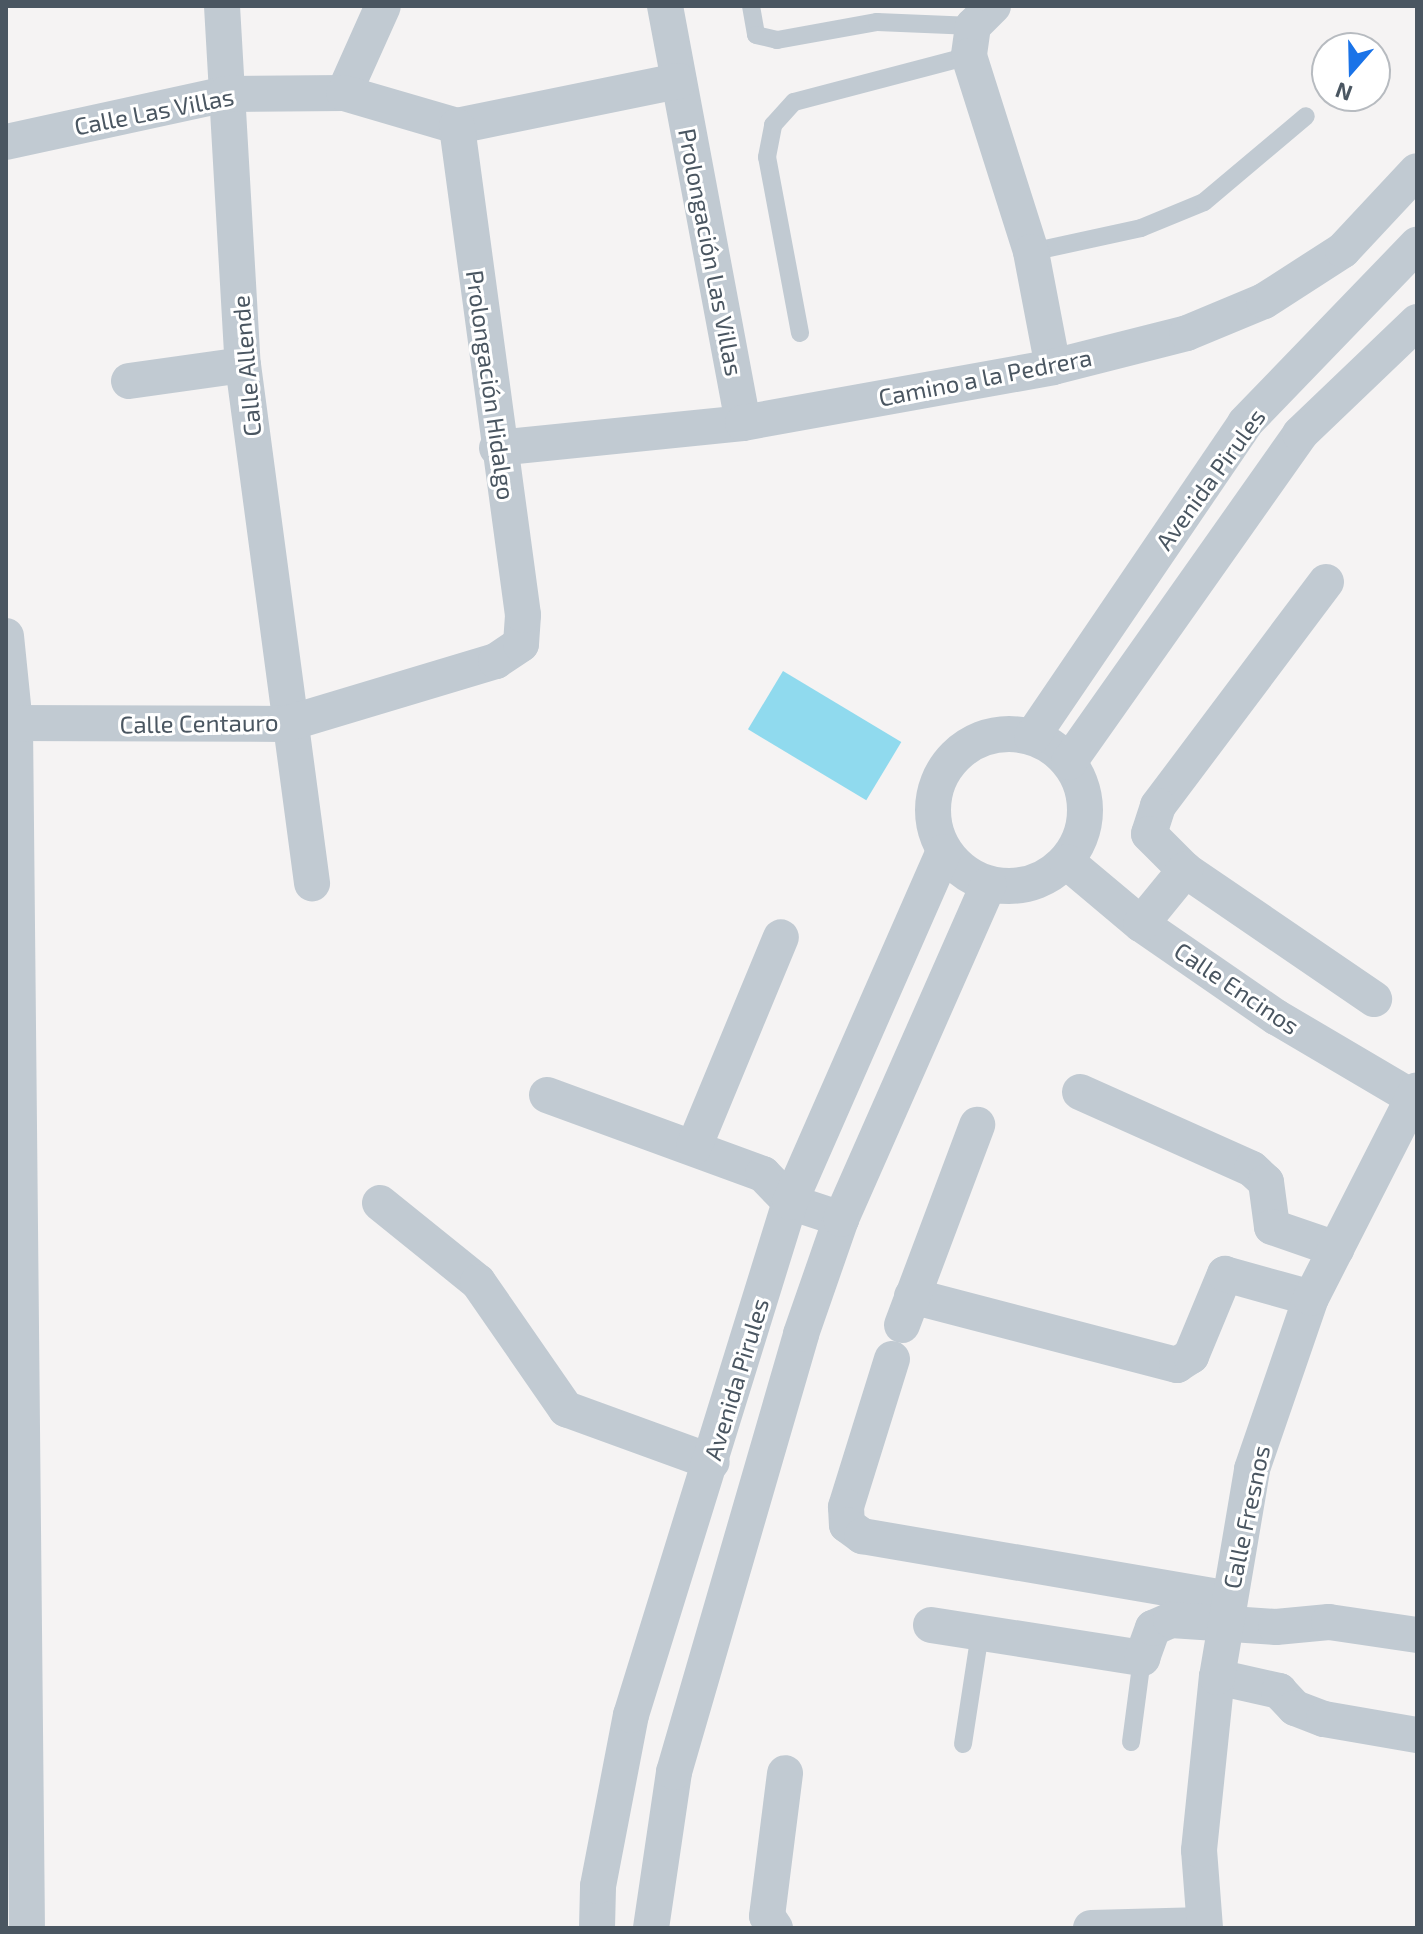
<!DOCTYPE html>
<meta charset="utf-8">
<style>
body{margin:0}
#map{position:relative;width:1423px;height:1934px;overflow:hidden;background:#f5f3f3;font-family:"Exo 2",sans-serif}
div>[style]{position:absolute}
.water>*{inset:0;background:#90daee;transform-origin:0 0}
.service>*{height:18px;margin:-9px;padding:0 9px;transform-origin:9px;border-radius:9px;background:#c1cad2}
.minor>*{height:36px;margin:-18px;padding:0 18px;transform-origin:18px;border-radius:18px;background:#c1cad2}
.minor>.ring{margin:-18px;padding:0;box-sizing:content-box;background:none;border:36px solid #c1cad2;border-radius:50%}
span{translate:-50% -50%;white-space:nowrap;text-align:center;line-height:1.15;-webkit-text-stroke:6px #fff;paint-order:stroke}
.street-label{font-size:24px;color:#4a5661}
.frame{position:absolute;inset:0;border:8px solid #4a5661;pointer-events:none}
.north{position:absolute;left:1311px;top:32px;width:80px;height:80px;box-sizing:border-box;background:#fff;border:2px solid #b7bbc0;border-radius:50%;rotate:200deg;font-size:22px;font-weight:700;line-height:32px;text-align:center;color:#4a5661}
.north::after{content:'';display:block;margin:auto;width:28px;height:36px;background:#1a73e8;clip-path:polygon(50% 0,100% 100%,50% 72%,0 100%)}
</style>
<div id="map">
<div class="water">
<div style="left:783px;top:671px;width:138px;height:68px;rotate:31deg"></div>
</div>
<div class="service">
<div style="left:751px;top:6px;width:29px;rotate:80deg"></div>
<div style="left:756px;top:35px;width:22px;rotate:13deg"></div>
<div style="left:777px;top:40px;width:102px;rotate:-10.2deg"></div>
<div style="left:877px;top:22px;width:96px;rotate:2.4deg"></div>
<div style="left:1031px;top:252px;width:113px;rotate:-12.3deg"></div>
<div style="left:1141px;top:228px;width:68px;rotate:-22.4deg"></div>
<div style="left:1204px;top:202px;width:133px;rotate:-40.1deg"></div>
<div style="left:800px;top:333px;width:179px;rotate:-100.6deg"></div>
<div style="left:767px;top:157px;width:33px;rotate:-79deg"></div>
<div style="left:773px;top:125px;width:31px;rotate:-48deg"></div>
<div style="left:794px;top:102px;width:181px;rotate:-14.7deg"></div>
<div style="left:1131px;top:1742px;width:85px;rotate:-82.5deg"></div>
<div style="left:963px;top:1744px;width:112px;rotate:-81.3deg"></div>
</div>
<div class="minor">
<div style="left:222px;top:6px;width:360px;rotate:86.7deg"></div>
<div style="left:243px;top:365px;width:523px;rotate:82.41deg"></div>
<div style="left:665px;top:6px;width:424px;rotate:79.4deg"></div>
<div style="left:993px;top:6px;width:28px;rotate:135deg"></div>
<div style="left:973px;top:26px;width:30px;rotate:98deg"></div>
<div style="left:969px;top:56px;width:206px;rotate:72.4deg"></div>
<div style="left:1031px;top:252px;width:117px;rotate:79.2deg"></div>
<div style="left:344px;top:93px;width:95px;rotate:-65.9deg"></div>
<div style="left:6px;top:142px;width:225px;rotate:-12.3deg"></div>
<div style="left:226px;top:94px;width:118px;rotate:-0.5deg"></div>
<div style="left:344px;top:93px;width:118px;rotate:16.3deg"></div>
<div style="left:457px;top:126px;width:226px;rotate:-11.5deg"></div>
<div style="left:129px;top:381px;width:115px;rotate:-8deg"></div>
<div style="left:497px;top:448px;width:247px;rotate:-5.8deg"></div>
<div style="left:743px;top:423px;width:315px;rotate:-10.2deg"></div>
<div style="left:1053px;top:367px;width:138px;rotate:-14.2deg"></div>
<div style="left:1187px;top:333px;width:83px;rotate:-22.6deg"></div>
<div style="left:1264px;top:301px;width:94px;rotate:-32.8deg"></div>
<div style="left:1343px;top:250px;width:108px;rotate:-46.9deg"></div>
<div style="left:1326px;top:582px;width:280px;rotate:126.9deg"></div>
<div style="left:1158px;top:806px;width:29px;rotate:108deg"></div>
<div style="left:1149px;top:834px;width:51px;rotate:45deg"></div>
<div style="left:1185px;top:870px;width:229px;rotate:34.3deg"></div>
<div style="left:6px;top:636px;width:89px;rotate:84.2deg"></div>
<div style="left:15px;top:725px;width:1203px;rotate:89.43deg"></div>
<div style="left:6px;top:723px;width:280px;rotate:0.2deg"></div>
<div style="left:286px;top:724px;width:219px;rotate:-16.7deg"></div>
<div style="left:496px;top:661px;width:30px;rotate:-34deg"></div>
<div style="left:521px;top:644px;width:29px;rotate:-86deg"></div>
<div style="left:523px;top:615px;width:493px;rotate:-97.7deg"></div>
<div class="ring" style="left:933px;top:734px;width:116px;height:116px"></div>
<div style="left:1032px;top:737px;width:379px;rotate:-55.8deg"></div>
<div style="left:1245px;top:423px;width:248px;rotate:-46deg"></div>
<div style="left:1069px;top:762px;width:401px;rotate:-54.8deg"></div>
<div style="left:1300px;top:434px;width:162px;rotate:-43.7deg"></div>
<div style="left:1067px;top:862px;width:97px;rotate:40deg"></div>
<div style="left:1141px;top:924px;width:164px;rotate:34.6deg"></div>
<div style="left:1276px;top:1017px;width:164px;rotate:30.5deg"></div>
<div style="left:1141px;top:924px;width:70px;rotate:-50.8deg"></div>
<div style="left:1080px;top:1092px;width:188px;rotate:24.1deg"></div>
<div style="left:1252px;top:1169px;width:19px;rotate:43deg"></div>
<div style="left:1266px;top:1182px;width:45px;rotate:82.4deg"></div>
<div style="left:1272px;top:1227px;width:68px;rotate:19deg"></div>
<div style="left:547px;top:1095px;width:230px;rotate:20.1deg"></div>
<div style="left:763px;top:1174px;width:39px;rotate:46deg"></div>
<div style="left:790px;top:1202px;width:54px;rotate:18.4deg"></div>
<div style="left:694px;top:1147px;width:227px;rotate:-67.5deg"></div>
<div style="left:380px;top:1203px;width:126px;rotate:38.9deg"></div>
<div style="left:478px;top:1282px;width:155px;rotate:55.3deg"></div>
<div style="left:566px;top:1409px;width:155px;rotate:20deg"></div>
<div style="left:912px;top:1296px;width:274px;rotate:14.6deg"></div>
<div style="left:1177px;top:1365px;width:17px;rotate:-33deg"></div>
<div style="left:1191px;top:1356px;width:89px;rotate:-67.5deg"></div>
<div style="left:1225px;top:1274px;width:89px;rotate:15.6deg"></div>
<div style="left:902px;top:1325px;width:214px;rotate:-69.4deg"></div>
<div style="left:892px;top:1359px;width:155px;rotate:107.3deg"></div>
<div style="left:846px;top:1507px;width:18px;rotate:87deg"></div>
<div style="left:847px;top:1525px;width:19px;rotate:36deg"></div>
<div style="left:862px;top:1536px;width:372px;rotate:9.7deg"></div>
<div style="left:931px;top:1625px;width:214px;rotate:8.9deg"></div>
<div style="left:1142px;top:1658px;width:32px;rotate:-70deg"></div>
<div style="left:1153px;top:1628px;width:20px;rotate:-24deg"></div>
<div style="left:1171px;top:1620px;width:105px;rotate:3.8deg"></div>
<div style="left:1276px;top:1627px;width:53px;rotate:-5.4deg"></div>
<div style="left:1329px;top:1622px;width:89px;rotate:8.4deg"></div>
<div style="left:1217px;top:1677px;width:64px;rotate:12.7deg"></div>
<div style="left:1279px;top:1691px;width:23px;rotate:47deg"></div>
<div style="left:1295px;top:1708px;width:31px;rotate:21deg"></div>
<div style="left:1324px;top:1719px;width:94px;rotate:9.8deg"></div>
<div style="left:597px;top:1928px;width:42px;rotate:-88.6deg"></div>
<div style="left:598px;top:1886px;width:174px;rotate:-79.1deg"></div>
<div style="left:631px;top:1715px;width:537px;rotate:-72.78deg"></div>
<div style="left:790px;top:1202px;width:382px;rotate:-66.3deg"></div>
<div style="left:651px;top:1928px;width:158px;rotate:-81.6deg"></div>
<div style="left:674px;top:1772px;width:456px;rotate:-73.8deg"></div>
<div style="left:801px;top:1334px;width:122px;rotate:-70.8deg"></div>
<div style="left:841px;top:1219px;width:366px;rotate:-66.2deg"></div>
<div style="left:775px;top:1928px;width:14px;rotate:-124deg"></div>
<div style="left:767px;top:1916px;width:144px;rotate:-82.8deg"></div>
<div style="left:1091px;top:1928px;width:113px;rotate:-1.5deg"></div>
<div style="left:1205px;top:1928px;width:78px;rotate:-94.4deg"></div>
<div style="left:1199px;top:1850px;width:174px;rotate:-84.1deg"></div>
<div style="left:1217px;top:1677px;width:211px;rotate:-80.4deg"></div>
<div style="left:1252px;top:1469px;width:181px;rotate:-71deg"></div>
<div style="left:1311px;top:1298px;width:233px;rotate:-63deg"></div>
</div>
<div class="street-label">
<span style="left:154px;top:111px;rotate:-11deg">Calle Las Villas</span>
<span style="left:711px;top:252px;rotate:79deg">Prolongación Las Villas</span>
<span style="left:246px;top:366px;rotate:-95deg">Calle Allende</span>
<span style="left:985px;top:377px;rotate:-11deg">Camino a la Pedrera</span>
<span style="left:491px;top:385px;rotate:82deg">Prolongación Hidalgo</span>
<span style="left:1210px;top:479px;rotate:-54deg">Avenida Pirules</span>
<span style="left:199px;top:723px;rotate:-1deg">Calle Centauro</span>
<span style="left:1237px;top:988px;rotate:34deg">Calle Encinos</span>
<span style="left:736px;top:1379px;rotate:-73deg">Avenida Pirules</span>
<span style="left:1246px;top:1517px;rotate:-78deg">Calle Fresnos</span>
</div>
<div class="frame"></div>
<div class="north">N</div>
</div>
